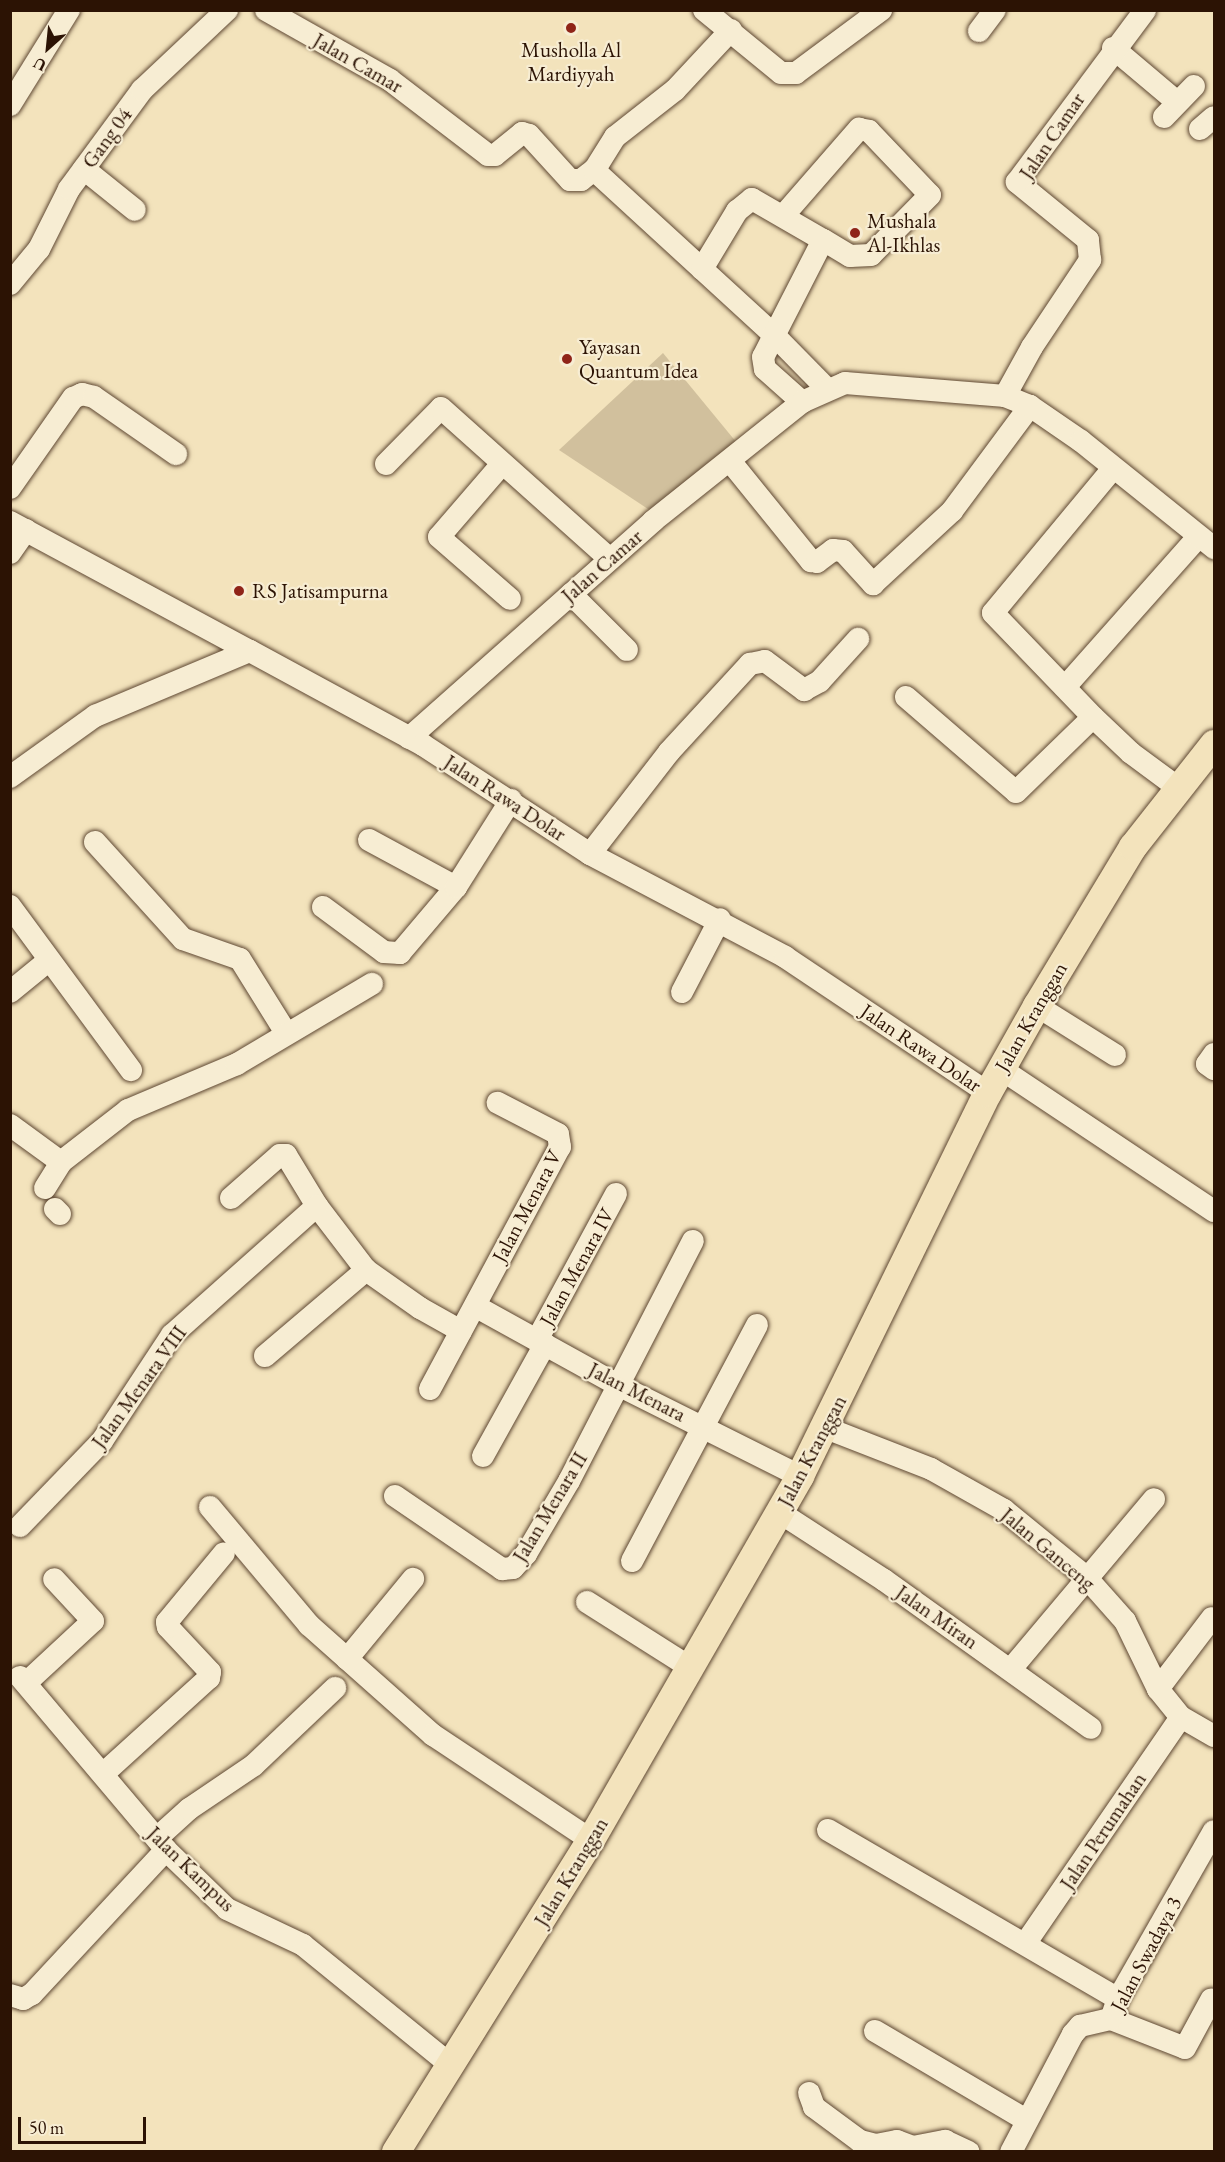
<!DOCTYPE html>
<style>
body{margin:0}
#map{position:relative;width:1225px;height:2162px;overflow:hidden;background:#f3e3bc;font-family:"EB Garamond",serif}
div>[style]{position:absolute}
.green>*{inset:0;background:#d1c09d}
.roads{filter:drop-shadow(0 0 2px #5e4732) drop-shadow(0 0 2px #5e4732)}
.minor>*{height:22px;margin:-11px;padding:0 11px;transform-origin:11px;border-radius:11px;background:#f7edd3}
.major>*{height:28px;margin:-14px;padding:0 14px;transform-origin:14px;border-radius:14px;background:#f3e3bc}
.dots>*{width:16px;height:16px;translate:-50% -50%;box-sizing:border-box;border:3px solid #f7edd3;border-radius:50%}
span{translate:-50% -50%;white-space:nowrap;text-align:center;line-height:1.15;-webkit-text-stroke:4.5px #f7edd3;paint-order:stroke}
.poi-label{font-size:21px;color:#2c1304}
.left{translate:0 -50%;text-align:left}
.street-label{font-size:21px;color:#2c1304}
.frame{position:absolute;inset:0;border:12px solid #2c1304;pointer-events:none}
.north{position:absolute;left:18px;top:18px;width:60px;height:60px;-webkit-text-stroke:4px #f7edd3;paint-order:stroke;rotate:207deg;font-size:16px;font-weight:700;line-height:24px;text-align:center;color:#2c1304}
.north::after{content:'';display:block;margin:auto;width:21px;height:27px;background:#2c1304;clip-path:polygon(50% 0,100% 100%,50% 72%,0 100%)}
.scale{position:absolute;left:18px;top:2117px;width:128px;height:27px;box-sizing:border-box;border:3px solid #2c1304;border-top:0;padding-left:8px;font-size:18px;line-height:21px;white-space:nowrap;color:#2c1304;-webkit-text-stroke:4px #f7edd3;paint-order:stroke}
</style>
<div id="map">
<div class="green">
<div style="clip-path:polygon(663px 353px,737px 443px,651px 511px,559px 450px)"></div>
</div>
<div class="roads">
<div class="minor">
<div style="left:266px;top:10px;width:142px;rotate:29.4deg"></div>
<div style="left:390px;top:80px;width:123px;rotate:37.4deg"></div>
<div style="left:488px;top:155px;width:7px"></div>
<div style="left:495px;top:155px;width:35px;rotate:-39deg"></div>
<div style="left:522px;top:133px;width:7px;rotate:16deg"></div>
<div style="left:529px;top:135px;width:61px;rotate:47.7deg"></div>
<div style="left:570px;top:180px;width:11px"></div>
<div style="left:581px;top:180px;width:16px;rotate:-38deg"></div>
<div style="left:704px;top:10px;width:99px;rotate:39.3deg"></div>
<div style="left:781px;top:73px;width:15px"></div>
<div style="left:796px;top:73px;width:106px;rotate:-36.5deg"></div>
<div style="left:731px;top:30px;width:82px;rotate:133deg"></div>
<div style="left:675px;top:90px;width:76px;rotate:141.9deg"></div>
<div style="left:615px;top:137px;width:39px;rotate:122deg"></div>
<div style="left:594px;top:170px;width:244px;rotate:42.5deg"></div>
<div style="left:774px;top:335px;width:74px;rotate:45.5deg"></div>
<div style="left:979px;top:31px;width:26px;rotate:-53deg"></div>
<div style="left:1113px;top:48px;width:84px;rotate:40.2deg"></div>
<div style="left:10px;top:105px;width:112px;rotate:-58.2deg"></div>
<div style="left:1164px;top:117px;width:43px;rotate:-45.9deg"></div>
<div style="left:1200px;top:129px;width:18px;rotate:-41deg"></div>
<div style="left:84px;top:169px;width:65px;rotate:38.8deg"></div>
<div style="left:783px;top:216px;width:116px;rotate:-48.9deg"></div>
<div style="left:859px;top:129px;width:10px;rotate:11deg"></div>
<div style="left:869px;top:131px;width:88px;rotate:46.4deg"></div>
<div style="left:930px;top:195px;width:84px;rotate:134.5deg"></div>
<div style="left:871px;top:255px;width:21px;rotate:177deg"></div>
<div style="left:850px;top:256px;width:31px;rotate:-149deg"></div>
<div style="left:823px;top:240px;width:131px;rotate:117.1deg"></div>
<div style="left:763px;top:357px;width:12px;rotate:81deg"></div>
<div style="left:765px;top:369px;width:50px;rotate:41.7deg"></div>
<div style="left:702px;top:269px;width:68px;rotate:-58.9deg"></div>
<div style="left:737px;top:211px;width:19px;rotate:-39deg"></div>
<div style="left:752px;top:199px;width:82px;rotate:30deg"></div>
<div style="left:10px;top:284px;width:45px;rotate:-50.4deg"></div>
<div style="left:39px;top:249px;width:67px;rotate:-63.4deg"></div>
<div style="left:69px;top:189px;width:123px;rotate:-53.6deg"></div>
<div style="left:142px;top:90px;width:117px;rotate:-43.3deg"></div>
<div style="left:1005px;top:396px;width:56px;rotate:-61.1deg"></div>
<div style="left:1032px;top:347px;width:105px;rotate:-56.3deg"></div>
<div style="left:1090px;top:260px;width:20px;rotate:-96deg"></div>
<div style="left:1088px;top:240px;width:92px;rotate:-140.8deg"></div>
<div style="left:1017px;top:182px;width:214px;rotate:-53.3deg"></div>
<div style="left:730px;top:461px;width:129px;rotate:51deg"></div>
<div style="left:811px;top:561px;width:6px;rotate:9deg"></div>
<div style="left:817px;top:562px;width:20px;rotate:-37deg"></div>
<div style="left:833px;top:550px;width:10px;rotate:6deg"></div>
<div style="left:843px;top:551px;width:45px;rotate:47.7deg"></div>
<div style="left:873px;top:584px;width:108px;rotate:-42.7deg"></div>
<div style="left:952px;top:511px;width:131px;rotate:-53.4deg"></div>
<div style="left:386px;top:464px;width:78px;rotate:-45.5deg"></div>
<div style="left:441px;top:408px;width:225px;rotate:41.8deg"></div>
<div style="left:502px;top:464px;width:96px;rotate:130.8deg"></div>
<div style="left:439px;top:537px;width:94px;rotate:41.1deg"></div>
<div style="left:1110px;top:472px;width:183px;rotate:129.7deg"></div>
<div style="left:993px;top:613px;width:144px;rotate:46.1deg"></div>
<div style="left:1093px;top:717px;width:52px;rotate:43.5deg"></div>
<div style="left:1131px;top:753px;width:57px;rotate:36.5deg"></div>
<div style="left:10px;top:488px;width:110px;rotate:-55deg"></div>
<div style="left:73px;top:398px;width:10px;rotate:-24deg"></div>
<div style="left:82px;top:394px;width:12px;rotate:14deg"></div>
<div style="left:94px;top:397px;width:100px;rotate:34.8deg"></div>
<div style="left:10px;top:522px;width:272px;rotate:28.3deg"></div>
<div style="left:10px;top:553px;width:28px;rotate:-55deg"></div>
<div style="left:571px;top:594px;width:79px;rotate:45deg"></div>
<div style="left:1065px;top:687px;width:193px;rotate:-48.4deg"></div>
<div style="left:906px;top:697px;width:145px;rotate:40.8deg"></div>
<div style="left:1016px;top:792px;width:107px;rotate:-44.2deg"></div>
<div style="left:409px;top:738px;width:327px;rotate:-41.6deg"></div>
<div style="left:653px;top:521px;width:191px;rotate:-38.6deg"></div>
<div style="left:802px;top:402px;width:47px;rotate:-23.8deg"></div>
<div style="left:845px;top:383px;width:161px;rotate:4.6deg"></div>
<div style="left:1005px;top:396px;width:27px;rotate:22deg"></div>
<div style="left:1030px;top:406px;width:62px;rotate:34.5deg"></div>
<div style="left:1081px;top:441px;width:171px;rotate:38.8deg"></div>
<div style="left:10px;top:777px;width:105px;rotate:-35.7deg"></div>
<div style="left:95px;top:716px;width:168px;rotate:-22.8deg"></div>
<div style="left:250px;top:651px;width:197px;rotate:28.5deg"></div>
<div style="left:423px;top:745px;width:199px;rotate:33.1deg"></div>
<div style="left:590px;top:854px;width:221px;rotate:27.8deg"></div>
<div style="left:785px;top:957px;width:244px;rotate:33.8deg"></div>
<div style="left:369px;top:840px;width:99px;rotate:28.4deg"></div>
<div style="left:95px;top:842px;width:131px;rotate:47.8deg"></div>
<div style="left:183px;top:939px;width:60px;rotate:19.3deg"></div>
<div style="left:240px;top:959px;width:87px;rotate:58.1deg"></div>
<div style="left:590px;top:854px;width:129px;rotate:-52.2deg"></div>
<div style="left:669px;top:752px;width:120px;rotate:-47.4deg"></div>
<div style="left:750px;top:664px;width:15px;rotate:-11deg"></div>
<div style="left:765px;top:661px;width:49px;rotate:36.6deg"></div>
<div style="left:804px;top:690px;width:18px;rotate:-29deg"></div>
<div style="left:820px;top:681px;width:57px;rotate:-47.9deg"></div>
<div style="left:10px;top:906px;width:204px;rotate:53.6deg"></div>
<div style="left:323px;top:907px;width:76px;rotate:36.4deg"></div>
<div style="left:384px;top:952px;width:16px;rotate:4deg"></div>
<div style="left:400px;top:953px;width:87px;rotate:-49.7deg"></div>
<div style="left:456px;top:887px;width:103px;rotate:-57.7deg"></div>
<div style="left:10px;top:992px;width:49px;rotate:-39.2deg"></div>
<div style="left:682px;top:992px;width:82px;rotate:-62.5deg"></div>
<div style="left:1037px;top:1006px;width:92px;rotate:32.1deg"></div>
<div style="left:1214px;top:1054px;width:12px;rotate:125deg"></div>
<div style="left:1207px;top:1064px;width:9px;rotate:36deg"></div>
<div style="left:1001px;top:1069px;width:256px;rotate:33.7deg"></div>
<div style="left:10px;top:1125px;width:63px;rotate:36deg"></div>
<div style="left:45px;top:1188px;width:31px;rotate:-58deg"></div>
<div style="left:61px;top:1162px;width:85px;rotate:-37.8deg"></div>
<div style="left:128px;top:1110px;width:118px;rotate:-22.9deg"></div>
<div style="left:237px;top:1064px;width:157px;rotate:-30.7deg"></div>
<div style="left:231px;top:1198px;width:65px;rotate:-41.3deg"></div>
<div style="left:280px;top:1155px;width:6px"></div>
<div style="left:286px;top:1155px;width:60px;rotate:58.7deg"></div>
<div style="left:317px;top:1206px;width:81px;rotate:52.6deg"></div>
<div style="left:366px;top:1270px;width:66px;rotate:35.1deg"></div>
<div style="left:420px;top:1308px;width:47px;rotate:29.3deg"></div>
<div style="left:55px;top:1209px;width:7px;rotate:45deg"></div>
<div style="left:475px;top:1306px;width:163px;rotate:28.9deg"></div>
<div style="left:618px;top:1385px;width:203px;rotate:26.6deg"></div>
<div style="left:537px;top:1340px;width:166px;rotate:-61.6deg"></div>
<div style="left:265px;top:1356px;width:133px;rotate:-40.4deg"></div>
<div style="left:430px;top:1389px;width:275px;rotate:-61.8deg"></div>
<div style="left:560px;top:1147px;width:13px;rotate:-99deg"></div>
<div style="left:558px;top:1134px;width:68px;rotate:-152.7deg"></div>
<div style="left:826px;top:1428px;width:113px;rotate:21.3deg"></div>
<div style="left:931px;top:1469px;width:84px;rotate:29.3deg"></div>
<div style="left:1004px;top:1510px;width:104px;rotate:39.2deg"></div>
<div style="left:1085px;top:1576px;width:60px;rotate:48.4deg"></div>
<div style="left:1125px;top:1621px;width:76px;rotate:64.1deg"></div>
<div style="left:1158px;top:1689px;width:36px;rotate:51deg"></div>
<div style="left:1181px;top:1717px;width:38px;rotate:30deg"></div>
<div style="left:483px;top:1456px;width:128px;rotate:-61deg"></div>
<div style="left:395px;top:1496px;width:130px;rotate:34.3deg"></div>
<div style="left:502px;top:1569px;width:11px;rotate:-5deg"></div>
<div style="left:513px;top:1568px;width:19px;rotate:-47deg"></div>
<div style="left:526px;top:1554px;width:85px;rotate:-59.5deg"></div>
<div style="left:569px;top:1481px;width:270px;rotate:-62.7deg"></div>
<div style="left:210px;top:1507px;width:154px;rotate:50deg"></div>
<div style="left:309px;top:1625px;width:166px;rotate:41.6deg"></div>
<div style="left:433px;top:1735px;width:190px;rotate:33.6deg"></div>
<div style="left:779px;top:1512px;width:125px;rotate:32.9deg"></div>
<div style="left:884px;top:1580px;width:254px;rotate:35.6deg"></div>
<div style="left:20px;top:1526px;width:118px;rotate:-46deg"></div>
<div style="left:102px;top:1441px;width:127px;rotate:-56.6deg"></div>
<div style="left:172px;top:1335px;width:194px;rotate:-41.7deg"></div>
<div style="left:632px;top:1561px;width:267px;rotate:-62.1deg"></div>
<div style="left:587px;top:1602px;width:123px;rotate:32.4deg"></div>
<div style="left:347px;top:1659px;width:104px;rotate:-50.5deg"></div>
<div style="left:1011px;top:1669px;width:222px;rotate:-49.9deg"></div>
<div style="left:20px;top:1677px;width:226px;rotate:49.8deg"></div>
<div style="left:166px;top:1850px;width:85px;rotate:44deg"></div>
<div style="left:227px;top:1909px;width:84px;rotate:25.3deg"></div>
<div style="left:303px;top:1945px;width:192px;rotate:39.1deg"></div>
<div style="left:26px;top:1683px;width:91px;rotate:-42.8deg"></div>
<div style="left:93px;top:1621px;width:57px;rotate:-132.9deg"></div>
<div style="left:1158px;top:1689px;width:89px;rotate:-52.7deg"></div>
<div style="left:103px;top:1774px;width:143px;rotate:-42.2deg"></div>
<div style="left:209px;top:1678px;width:6px;rotate:-81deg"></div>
<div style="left:210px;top:1672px;width:62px;rotate:-133deg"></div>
<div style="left:168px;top:1627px;width:5px;rotate:-101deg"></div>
<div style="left:167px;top:1622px;width:89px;rotate:-50.4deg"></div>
<div style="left:828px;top:1830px;width:336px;rotate:30.2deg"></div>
<div style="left:157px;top:1838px;width:43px;rotate:-42.2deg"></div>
<div style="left:189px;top:1809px;width:78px;rotate:-34.1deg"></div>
<div style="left:254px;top:1765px;width:112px;rotate:-43.5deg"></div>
<div style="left:1025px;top:1944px;width:275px;rotate:-55.5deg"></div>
<div style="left:10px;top:1995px;width:14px;rotate:17deg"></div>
<div style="left:23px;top:1999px;width:10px;rotate:-29deg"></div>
<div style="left:32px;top:1994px;width:197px;rotate:-47.1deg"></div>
<div style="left:1111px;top:2019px;width:79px;rotate:21.4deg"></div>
<div style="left:1185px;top:2048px;width:55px;rotate:-61.6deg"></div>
<div style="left:875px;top:2031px;width:175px;rotate:30.5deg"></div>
<div style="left:809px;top:2093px;width:15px;rotate:70deg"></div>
<div style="left:814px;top:2107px;width:57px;rotate:36.5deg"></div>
<div style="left:860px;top:2141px;width:16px;rotate:14deg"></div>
<div style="left:876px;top:2145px;width:21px;rotate:-11deg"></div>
<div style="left:897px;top:2141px;width:17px;rotate:21deg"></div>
<div style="left:913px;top:2147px;width:33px;rotate:-11deg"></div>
<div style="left:945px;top:2141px;width:26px;rotate:25deg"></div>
<div style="left:1011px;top:2152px;width:133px;rotate:-62.3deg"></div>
<div style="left:1073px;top:2034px;width:11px;rotate:-49deg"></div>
<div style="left:1080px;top:2026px;width:32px;rotate:-13deg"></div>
<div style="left:1111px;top:2019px;width:21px;rotate:-71deg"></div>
<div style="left:1118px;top:1999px;width:193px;rotate:-60.3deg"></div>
</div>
<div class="major">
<div style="left:396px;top:2152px;width:368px;rotate:-58deg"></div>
<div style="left:591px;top:1840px;width:420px;rotate:-60.1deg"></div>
<div style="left:800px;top:1476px;width:427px;rotate:-63.9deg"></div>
<div style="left:988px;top:1093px;width:100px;rotate:-60.6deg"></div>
<div style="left:1037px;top:1006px;width:186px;rotate:-58.9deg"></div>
<div style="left:1133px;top:847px;width:131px;rotate:-51.8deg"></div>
</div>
</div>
<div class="dots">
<div style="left:571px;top:28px;background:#8f2418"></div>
<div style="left:855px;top:233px;background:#8f2418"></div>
<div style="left:567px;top:359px;background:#8f2418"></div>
<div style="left:239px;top:591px;background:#8f2418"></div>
</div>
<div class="poi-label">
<span style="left:571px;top:62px">Musholla Al<br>Mardiyyah</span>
<span class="left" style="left:867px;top:233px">Mushala<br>Al-Ikhlas</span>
<span class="left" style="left:579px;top:359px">Yayasan<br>Quantum Idea</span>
<span class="left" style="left:252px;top:591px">RS Jatisampurna</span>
</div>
<div class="street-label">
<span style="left:358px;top:63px;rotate:30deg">Jalan Camar</span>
<span style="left:1052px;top:136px;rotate:-56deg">Jalan Camar</span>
<span style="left:107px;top:138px;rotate:-54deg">Gang 04</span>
<span style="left:602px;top:566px;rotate:-41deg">Jalan Camar</span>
<span style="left:505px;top:798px;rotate:33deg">Jalan Rawa Dolar</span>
<span style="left:1031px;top:1017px;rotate:-60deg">Jalan Kranggan</span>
<span style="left:921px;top:1048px;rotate:34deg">Jalan Rawa Dolar</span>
<span style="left:527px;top:1206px;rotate:-62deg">Jalan Menara V</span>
<span style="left:577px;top:1267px;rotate:-61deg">Jalan Menara IV</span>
<span style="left:139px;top:1387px;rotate:-54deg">Jalan Menara VIII</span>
<span style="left:637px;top:1392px;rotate:27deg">Jalan Menara</span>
<span style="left:812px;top:1451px;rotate:-62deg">Jalan Kranggan</span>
<span style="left:550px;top:1507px;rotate:-59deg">Jalan Menara II</span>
<span style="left:1048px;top:1549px;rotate:40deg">Jalan Ganceng</span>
<span style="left:937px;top:1617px;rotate:35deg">Jalan Miran</span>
<span style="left:1103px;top:1831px;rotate:-56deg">Jalan Perumahan</span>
<span style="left:191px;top:1869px;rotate:44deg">Jalan Kampus</span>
<span style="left:571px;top:1872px;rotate:-59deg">Jalan Kranggan</span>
<span style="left:1146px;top:1954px;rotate:-62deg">Jalan Swadaya 3</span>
</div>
<div class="frame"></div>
<div class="north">U</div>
<div class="scale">50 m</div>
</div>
